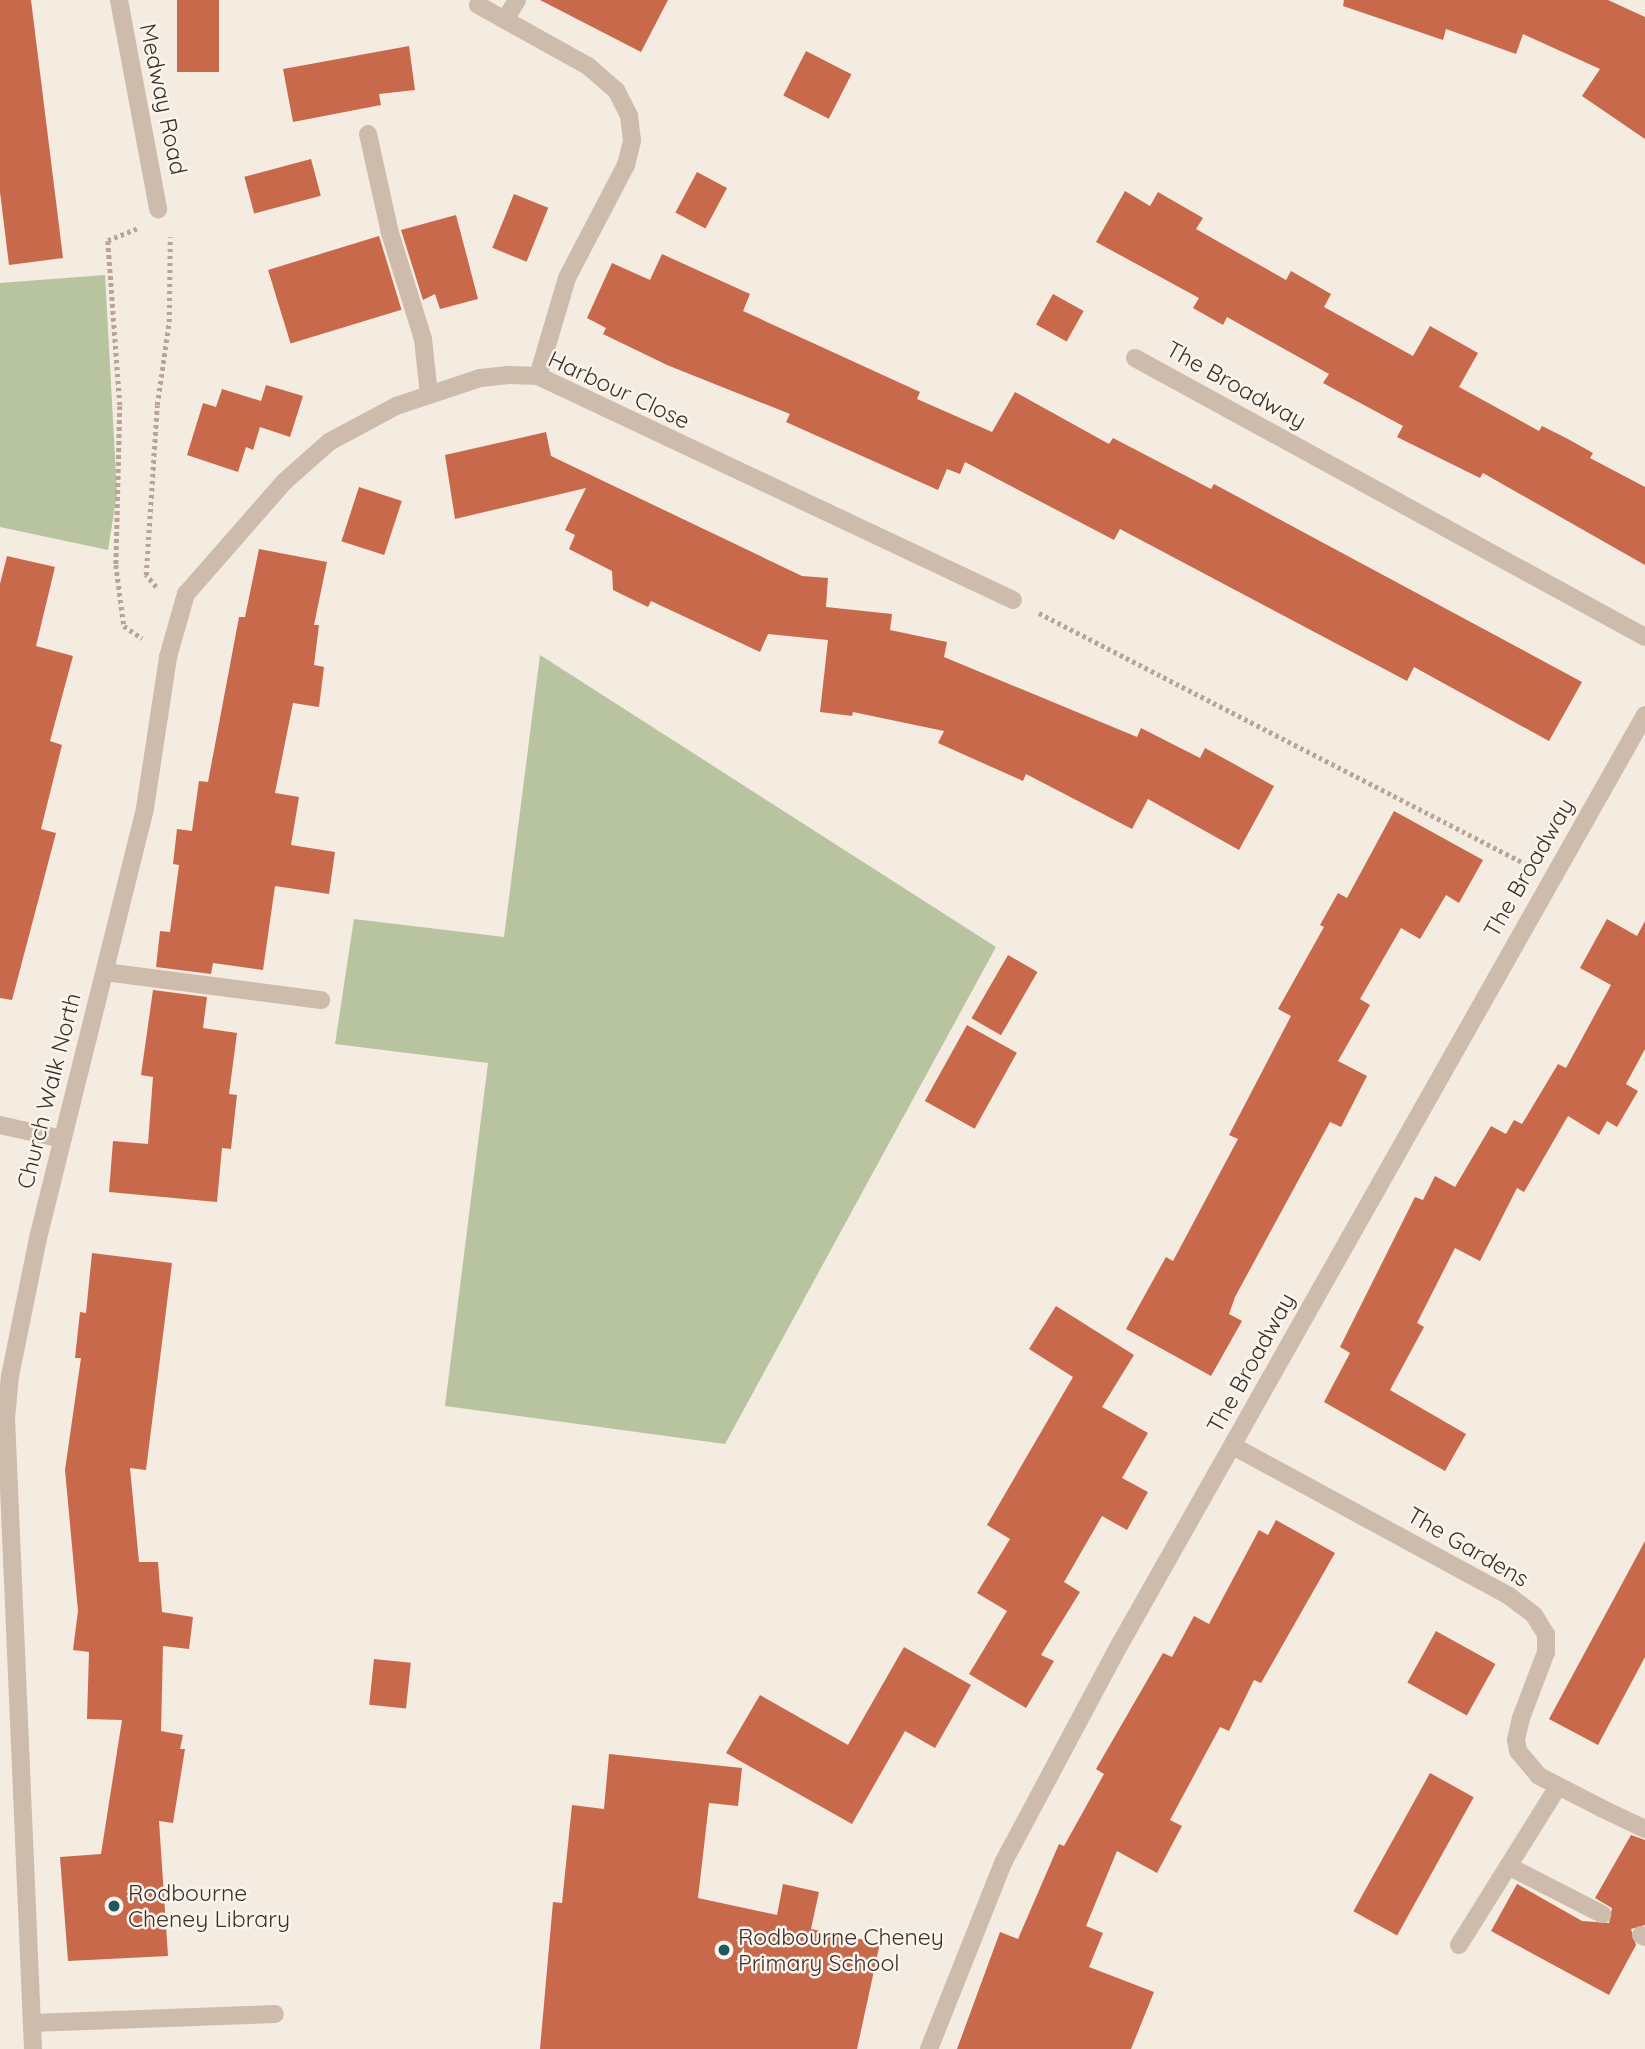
<!DOCTYPE html>
<style>
body{margin:0}
#map{position:relative;width:1645px;height:2049px;overflow:hidden;background:#f4ebe1;font-family:Quicksand,sans-serif}
div>[style]{position:absolute}
.green>*{inset:0;background:#b8c4a0}
.building>*{inset:0;background:#c8694b;transform-origin:0 0}
.path>*{height:4.5px;margin-top:-2.25px;transform-origin:0;background:repeating-linear-gradient(90deg,#b9a596 0 3.5px,transparent 0 7px)}
.lane>*{height:18px;margin:-9px;padding:0 9px;transform-origin:9px;border-radius:9px;background:#cdbbac}
.street>*{height:18px;margin:-9px;padding:0 9px;transform-origin:9px;border-radius:9px;background:#cdbbac}
.dots>*{width:19px;height:19px;translate:-50% -50%;box-sizing:border-box;border:4px solid #fbf5ee;border-radius:50%}
span{translate:-50% -50%;white-space:nowrap;text-align:center;line-height:1.15;-webkit-text-stroke:5px #fbf5ee;paint-order:stroke}
.street-label{font-size:23px;color:#3b302b}
.poi-label{font-size:23px;color:#3b302b}
.left{translate:0 -50%;text-align:left}
</style>
<div id="map">
<div class="green">
<div style="clip-path:polygon(105px 275px,117px 494px,108px 550px,0 527px,0 283px)"></div>
<div style="clip-path:polygon(540px 655px,996px 947px,725px 1444px,445px 1406px,488px 1063px,335px 1044px,354px 919px,504px 937px)"></div>
</div>
<div class="building">
<div style="clip-path:polygon(0 0,31px 0,63px 258px,9px 265px,0 192px)"></div>
<div style="left:177px;top:0;width:42px;height:72px"></div>
<div style="clip-path:polygon(540px 0,668px 0,641px 52px)"></div>
<div style="clip-path:polygon(1344px 0,1608px 0,1645px 17px,1645px 139px,1582px 96px,1600px 69px,1523px 34px,1516px 54px,1446px 29px,1443px 40px,1343px 6px)"></div>
<div style="clip-path:polygon(409px 46px,415px 90px,379px 94px,381px 105px,293px 122px,283px 69px)"></div>
<div style="left:806px;top:51px;width:51px;height:50px;rotate:27deg"></div>
<div style="left:311px;top:159px;width:38px;height:69px;rotate:75deg"></div>
<div style="left:697px;top:172px;width:34px;height:46px;rotate:28deg"></div>
<div style="clip-path:polygon(1125px 191px,1150px 206px,1158px 192px,1203px 218px,1196px 229px,1286px 280px,1291px 271px,1331px 294px,1324px 307px,1413px 356px,1430px 326px,1478px 353px,1459px 387px,1539px 431px,1542px 426px,1568px 439px,1593px 453px,1590px 458px,1645px 487px,1645px 565px,1483px 473px,1480px 478px,1397px 437px,1403px 426px,1323px 383px,1329px 374px,1227px 317px,1223px 325px,1193px 308px,1199px 298px,1096px 242px)"></div>
<div style="left:514px;top:194px;width:37px;height:58px;rotate:22deg"></div>
<div style="clip-path:polygon(456px 215px,478px 299px,440px 309px,435px 294px,423px 300px,401px 230px)"></div>
<div style="left:379px;top:236px;width:77px;height:116px;rotate:73deg"></div>
<div style="clip-path:polygon(662px 254px,750px 294px,743px 311px,920px 392px,917px 399px,992px 432px,1015px 392px,1109px 444px,1113px 438px,1211px 489px,1214px 484px,1582px 682px,1549px 741px,1414px 667px,1407px 681px,1120px 529px,1114px 540px,965px 462px,960px 474px,947px 469px,938px 490px,786px 422px,790px 414px,667px 365px,603px 334px,606px 328px,587px 318px,612px 263px,650px 280px)"></div>
<div style="left:1053px;top:294px;width:35px;height:35px;rotate:29deg"></div>
<div style="clip-path:polygon(266px 385px,303px 396px,290px 437px,260px 427px,253px 450px,246px 447px,238px 472px,187px 455px,203px 403px,216px 407px,222px 389px,261px 401px)"></div>
<div style="clip-path:polygon(546px 432px,551px 456px,802px 576px,828px 578px,826px 607px,892px 614px,890px 630px,947px 642px,944px 657px,1137px 737px,1141px 728px,1200px 758px,1205px 748px,1274px 786px,1239px 850px,1148px 799px,1132px 829px,1026px 774px,1023px 781px,938px 743px,944px 731px,853px 712px,852px 716px,820px 712px,828px 640px,768px 634px,760px 652px,651px 601px,648px 607px,613px 590px,612px 571px,569px 549px,575px 535px,565px 530px,586px 488px,455px 519px,445px 455px)"></div>
<div style="left:359px;top:487px;width:45px;height:57px;rotate:18deg"></div>
<div style="clip-path:polygon(259px 549px,327px 562px,314px 625px,319px 625px,314px 665px,324px 667px,319px 707px,293px 703px,275px 793px,299px 797px,291px 845px,335px 852px,329px 894px,275px 886px,263px 970px,213px 963px,211px 974px,156px 967px,160px 931px,170px 932px,179px 865px,173px 864px,177px 829px,192px 831px,199px 781px,208px 782px,239px 617px,245px 617px)"></div>
<div style="clip-path:polygon(7px 556px,55px 567px,36px 646px,73px 656px,50px 741px,62px 745px,41px 829px,56px 833px,12px 1000px,0 998px,0 584px)"></div>
<div style="clip-path:polygon(1394px 811px,1483px 860px,1459px 903px,1446px 895px,1420px 939px,1401px 928px,1360px 999px,1370px 1005px,1338px 1061px,1367px 1076px,1341px 1127px,1330px 1122px,1235px 1297px,1229px 1314px,1242px 1321px,1211px 1376px,1126px 1329px,1166px 1257px,1173px 1261px,1238px 1139px,1229px 1135px,1291px 1016px,1278px 1009px,1324px 927px,1320px 925px,1338px 893px,1347px 898px)"></div>
<div style="clip-path:polygon(1607px 919px,1637px 936px,1645px 921px,1645px 1049px,1626px 1084px,1638px 1091px,1617px 1127px,1607px 1121px,1599px 1135px,1568px 1116px,1524px 1192px,1517px 1188px,1480px 1261px,1455px 1248px,1417px 1323px,1424px 1327px,1390px 1390px,1466px 1434px,1445px 1471px,1324px 1402px,1350px 1353px,1340px 1347px,1415px 1197px,1423px 1200px,1435px 1176px,1455px 1187px,1491px 1126px,1506px 1134px,1514px 1120px,1522px 1124px,1558px 1064px,1566px 1068px,1611px 985px,1580px 968px)"></div>
<div style="left:1008px;top:955px;width:34px;height:73px;rotate:30deg"></div>
<div style="clip-path:polygon(153px 990px,207px 997px,203px 1028px,237px 1033px,229px 1094px,237px 1095px,231px 1149px,222px 1148px,217px 1202px,109px 1192px,113px 1141px,148px 1144px,153px 1077px,141px 1075px)"></div>
<div style="left:967px;top:1025px;width:57px;height:87px;rotate:29deg"></div>
<div style="clip-path:polygon(92px 1253px,172px 1263px,146px 1470px,130px 1468px,139px 1562px,158px 1562px,162px 1612px,193px 1617px,189px 1649px,163px 1646px,161px 1731px,183px 1735px,180px 1749px,185px 1749px,173px 1823px,159px 1821px,168px 1956px,68px 1961px,60px 1857px,101px 1854px,122px 1720px,87px 1719px,89px 1652px,73px 1650px,78px 1611px,65px 1470px,81px 1358px,75px 1358px,80px 1312px,86px 1313px)"></div>
<div style="clip-path:polygon(1056px 1306px,1134px 1355px,1102px 1407px,1148px 1433px,1122px 1478px,1148px 1492px,1127px 1530px,1102px 1516px,1064px 1582px,1080px 1592px,1041px 1655px,1054px 1661px,1026px 1708px,969px 1674px,1007px 1611px,977px 1593px,1010px 1539px,987px 1525px,1073px 1377px,1029px 1349px)"></div>
<div style="clip-path:polygon(1276px 1520px,1335px 1553px,1261px 1683px,1254px 1680px,1229px 1731px,1220px 1727px,1170px 1820px,1182px 1826px,1157px 1873px,1117px 1851px,1086px 1926px,1103px 1933px,1089px 1967px,1154px 1992px,1131px 2049px,957px 2049px,1000px 1932px,1018px 1939px,1059px 1844px,1064px 1846px,1104px 1774px,1096px 1769px,1163px 1653px,1172px 1657px,1194px 1616px,1209px 1624px,1259px 1530px,1268px 1535px)"></div>
<div style="clip-path:polygon(1645px 1541px,1645px 1657px,1598px 1745px,1549px 1719px)"></div>
<div style="left:1436px;top:1631px;width:68px;height:59px;rotate:29deg"></div>
<div style="clip-path:polygon(904px 1647px,971px 1685px,935px 1748px,905px 1731px,852px 1824px,726px 1753px,760px 1695px,848px 1745px)"></div>
<div style="left:374px;top:1659px;width:37px;height:46px;rotate:6deg"></div>
<div style="clip-path:polygon(609px 1754px,742px 1768px,738px 1806px,709px 1803px,698px 1898px,777px 1915px,783px 1884px,819px 1892px,811px 1929px,880px 1943px,857px 2049px,540px 2049px,553px 1902px,562px 1903px,572px 1805px,604px 1809px)"></div>
<div style="left:1430px;top:1773px;width:50px;height:158px;rotate:29deg"></div>
<div style="clip-path:polygon(1631px 1835px,1645px 1840px,1645px 1925px,1631px 1929px,1636px 1945px,1609px 1995px,1491px 1931px,1517px 1884px,1582px 1921px,1609px 1923px,1612px 1908px,1595px 1898px)"></div>
</div>
<div class="path">
<div style="left:137px;top:229px;width:31px;rotate:158deg"></div>
<div style="left:108px;top:241px;width:165px;rotate:85.8deg"></div>
<div style="left:120px;top:406px;width:159px;rotate:91.4deg"></div>
<div style="left:116px;top:565px;width:62px;rotate:82.5deg"></div>
<div style="left:124px;top:626px;width:22px;rotate:34deg"></div>
<div style="left:156px;top:587px;width:16px;rotate:-130deg"></div>
<div style="left:146px;top:575px;width:170px;rotate:-86.3deg"></div>
<div style="left:157px;top:405px;width:84px;rotate:-81.8deg"></div>
<div style="left:169px;top:322px;width:85px;rotate:-89.3deg"></div>
<div style="left:1039px;top:613px;width:548px;rotate:27.27deg"></div>
</div>
<div class="lane">
<div style="left:505px;top:20px;width:23px;rotate:-59deg"></div>
<div style="left:368px;top:134px;width:101px;rotate:77.5deg"></div>
<div style="left:390px;top:233px;width:111px;rotate:72.7deg"></div>
<div style="left:423px;top:339px;width:56px;rotate:83.9deg"></div>
<div style="left:105px;top:972px;width:218px;rotate:7.4deg"></div>
<div style="left:1601px;top:1808px;width:49px;rotate:25.5deg"></div>
<div style="left:1508px;top:1866px;width:106px;rotate:27.1deg"></div>
<div style="left:1641px;top:1935px;width:4px;rotate:27deg"></div>
<div style="left:1459px;top:1945px;width:185px;rotate:-58deg"></div>
<div style="left:32px;top:2023px;width:243px;rotate:-2.1deg"></div>
</div>
<div class="street">
<div style="left:119px;top:0;width:213px;rotate:79.4deg"></div>
<div style="left:478px;top:5px;width:126px;rotate:29deg"></div>
<div style="left:588px;top:66px;width:37px;rotate:41deg"></div>
<div style="left:616px;top:90px;width:29px;rotate:63deg"></div>
<div style="left:629px;top:116px;width:25px;rotate:83deg"></div>
<div style="left:632px;top:141px;width:25px;rotate:104deg"></div>
<div style="left:626px;top:165px;width:127px;rotate:117.6deg"></div>
<div style="left:567px;top:278px;width:102px;rotate:106.5deg"></div>
<div style="left:1135px;top:358px;width:581px;rotate:28.68deg"></div>
<div style="left:0;top:1125px;width:64px;rotate:12.7deg"></div>
<div style="left:1233px;top:1446px;width:314px;rotate:28.5deg"></div>
<div style="left:1509px;top:1596px;width:31px;rotate:37deg"></div>
<div style="left:1534px;top:1615px;width:22px;rotate:58deg"></div>
<div style="left:1546px;top:1634px;width:18px;rotate:90deg"></div>
<div style="left:1546px;top:1652px;width:71px;rotate:110.7deg"></div>
<div style="left:1521px;top:1718px;width:22px;rotate:103deg"></div>
<div style="left:1516px;top:1739px;width:12px;rotate:81deg"></div>
<div style="left:1518px;top:1751px;width:33px;rotate:50deg"></div>
<div style="left:1539px;top:1776px;width:70px;rotate:27.3deg"></div>
<div style="left:33px;top:2049px;width:631px;rotate:-92.45deg"></div>
<div style="left:6px;top:1419px;width:43px;rotate:-84.7deg"></div>
<div style="left:10px;top:1376px;width:141px;rotate:-78.5deg"></div>
<div style="left:38px;top:1238px;width:443px;rotate:-76deg"></div>
<div style="left:145px;top:808px;width:153px;rotate:-81.3deg"></div>
<div style="left:168px;top:657px;width:66px;rotate:-74.1deg"></div>
<div style="left:186px;top:594px;width:149px;rotate:-48.8deg"></div>
<div style="left:284px;top:482px;width:60px;rotate:-41.6deg"></div>
<div style="left:329px;top:442px;width:76px;rotate:-28.2deg"></div>
<div style="left:396px;top:406px;width:89px;rotate:-18.4deg"></div>
<div style="left:480px;top:378px;width:29px;rotate:-6deg"></div>
<div style="left:509px;top:375px;width:29px;rotate:2deg"></div>
<div style="left:538px;top:376px;width:525px;rotate:25.25deg"></div>
<div style="left:929px;top:2049px;width:202px;rotate:-68.3deg"></div>
<div style="left:1004px;top:1861px;width:246px;rotate:-61.9deg"></div>
<div style="left:1120px;top:1644px;width:1067px;rotate:-60.53deg"></div>
</div>
<div class="dots">
<div style="left:114px;top:1906px;background:#1f5a5e"></div>
<div style="left:724px;top:1950px;background:#1f5a5e"></div>
</div>
<div class="street-label">
<span style="left:163px;top:99px;rotate:78deg">Medway Road</span>
<span style="left:1236px;top:385px;rotate:29deg">The Broadway</span>
<span style="left:619px;top:390px;rotate:25deg">Harbour Close</span>
<span style="left:1529px;top:868px;rotate:-60deg">The Broadway</span>
<span style="left:49px;top:1091px;rotate:-76deg">Church Walk North</span>
<span style="left:1251px;top:1363px;rotate:-61deg">The Broadway</span>
<span style="left:1468px;top:1547px;rotate:30deg">The Gardens</span>
</div>
<div class="poi-label">
<span class="left" style="left:128px;top:1906px">Rodbourne<br>Cheney Library</span>
<span class="left" style="left:738px;top:1950px">Rodbourne Cheney<br>Primary School</span>
</div>
</div>
